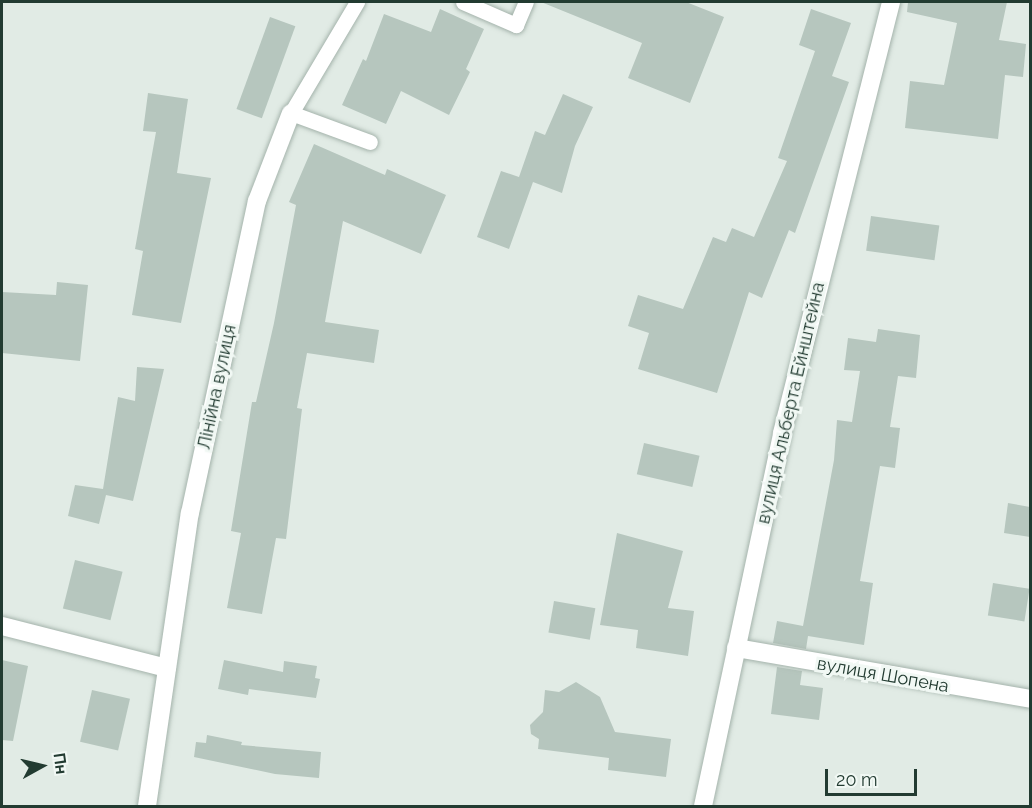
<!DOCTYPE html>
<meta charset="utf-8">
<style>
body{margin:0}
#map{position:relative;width:1032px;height:808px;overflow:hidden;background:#e1ebe5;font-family:Raleway,sans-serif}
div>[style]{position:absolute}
.building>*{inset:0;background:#b6c6be;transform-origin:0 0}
.roads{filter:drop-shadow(0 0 2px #a4b3ab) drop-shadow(0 0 2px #a4b3ab)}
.lane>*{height:15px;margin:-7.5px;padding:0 7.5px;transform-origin:7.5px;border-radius:7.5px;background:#fff}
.street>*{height:18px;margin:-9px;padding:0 9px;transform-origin:9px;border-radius:9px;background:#fff}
span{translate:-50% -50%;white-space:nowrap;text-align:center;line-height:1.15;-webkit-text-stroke:6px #f1f8f4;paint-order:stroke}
.street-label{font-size:18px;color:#223b31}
.frame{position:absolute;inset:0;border:3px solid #223b31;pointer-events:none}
.north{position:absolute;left:12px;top:736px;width:60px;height:60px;-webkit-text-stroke:4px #f1f8f4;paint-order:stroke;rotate:82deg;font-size:16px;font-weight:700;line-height:24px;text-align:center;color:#223b31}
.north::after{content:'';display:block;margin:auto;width:21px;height:27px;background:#223b31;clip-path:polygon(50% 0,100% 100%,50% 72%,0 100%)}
.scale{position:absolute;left:825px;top:769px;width:92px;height:27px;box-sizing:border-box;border:3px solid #223b31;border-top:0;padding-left:8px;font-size:18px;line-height:21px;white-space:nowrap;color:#223b31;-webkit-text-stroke:4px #f1f8f4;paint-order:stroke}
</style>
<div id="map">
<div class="building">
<div style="clip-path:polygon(541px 2px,686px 2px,724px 17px,690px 103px,628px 78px,642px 43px)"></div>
<div style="clip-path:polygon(908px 2px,1007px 2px,999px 40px,1026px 44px,1023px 77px,1005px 75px,998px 139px,905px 128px,910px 81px,944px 85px,957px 23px,907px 12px)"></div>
<div style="clip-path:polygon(440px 9px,484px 29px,466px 69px,470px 72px,449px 115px,401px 91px,386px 124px,342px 105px,363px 59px,366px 61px,384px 14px,431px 32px)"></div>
<div style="clip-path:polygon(811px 9px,851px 23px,832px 76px,849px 82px,795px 233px,789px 230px,762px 298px,749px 292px,717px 393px,638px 369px,649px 333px,628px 326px,638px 295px,683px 309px,713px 237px,726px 242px,732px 228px,754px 237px,787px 161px,778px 158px,815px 51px,799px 45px)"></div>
<div style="left:270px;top:17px;width:27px;height:98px;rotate:20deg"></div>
<div style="clip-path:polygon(148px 93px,188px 99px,177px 173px,211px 178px,181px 323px,132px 315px,143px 251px,135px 249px,156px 132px,143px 131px)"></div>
<div style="clip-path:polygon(563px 94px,593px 107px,575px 146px,562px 193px,533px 182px,509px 249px,477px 237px,501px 171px,519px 177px,535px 131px,545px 135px)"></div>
<div style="clip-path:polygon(314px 144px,385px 175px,387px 169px,446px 195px,421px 254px,343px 221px,325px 322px,379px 330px,374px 363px,307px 353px,297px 408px,302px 409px,286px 539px,276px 538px,262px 614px,227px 608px,241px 533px,231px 531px,252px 402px,256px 402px,274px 323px,296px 205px,289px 202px)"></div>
<div style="left:871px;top:216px;width:69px;height:35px;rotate:8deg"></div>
<div style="clip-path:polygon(57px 282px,88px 285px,80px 361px,2px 353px,2px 292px,56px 295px)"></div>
<div style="clip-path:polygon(878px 329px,920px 335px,916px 378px,898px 376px,890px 427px,900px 428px,895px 468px,880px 466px,860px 581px,873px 583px,864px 645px,808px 636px,806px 649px,773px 643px,777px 621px,803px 626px,834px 460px,837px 420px,852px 422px,860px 371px,844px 370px,848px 338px,876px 342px)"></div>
<div style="clip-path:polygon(137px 367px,164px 369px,133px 501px,106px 495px,99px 524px,68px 516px,75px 485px,103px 489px,118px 397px,135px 401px)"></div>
<div style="left:644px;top:443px;width:57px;height:32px;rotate:13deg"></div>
<div style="clip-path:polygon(1008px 503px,1030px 507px,1030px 537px,1004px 533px)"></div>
<div style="clip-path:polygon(617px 533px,683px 551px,668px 608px,694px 611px,688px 656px,636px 648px,638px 630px,600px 625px)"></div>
<div style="left:75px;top:560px;width:49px;height:50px;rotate:14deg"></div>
<div style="left:993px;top:583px;width:37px;height:33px;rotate:9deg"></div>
<div style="left:554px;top:601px;width:42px;height:32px;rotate:10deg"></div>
<div style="clip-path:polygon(2px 660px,28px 666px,13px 741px,2px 740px)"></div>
<div style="clip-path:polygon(224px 660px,283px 672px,284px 661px,317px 666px,315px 678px,320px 679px,316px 698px,249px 689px,248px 695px,218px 689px)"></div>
<div style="clip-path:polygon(777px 667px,802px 671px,800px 685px,823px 688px,819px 720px,771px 714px)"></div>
<div style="clip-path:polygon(576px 682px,600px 697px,615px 732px,671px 739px,666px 777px,608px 770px,609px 758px,538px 749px,539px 739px,531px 734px,530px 725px,543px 712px,545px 690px,559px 692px)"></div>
<div style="left:92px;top:690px;width:39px;height:53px;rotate:13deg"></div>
<div style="clip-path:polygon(207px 735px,242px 742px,241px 745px,321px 752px,319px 778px,275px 774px,194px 757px,196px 742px,206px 743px)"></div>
</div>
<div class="roads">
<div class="lane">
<div style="left:357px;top:2px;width:129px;rotate:120.7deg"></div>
<div style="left:291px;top:113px;width:84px;rotate:20.2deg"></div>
<div style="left:463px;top:2px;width:58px;rotate:23.5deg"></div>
<div style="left:516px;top:25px;width:25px;rotate:-67deg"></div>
</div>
<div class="street">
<div style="left:2px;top:626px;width:170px;rotate:14.3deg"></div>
<div style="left:736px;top:648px;width:298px;rotate:9.8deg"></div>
<div style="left:147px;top:806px;width:296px;rotate:-81.7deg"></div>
<div style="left:190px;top:513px;width:319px;rotate:-77.9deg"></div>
<div style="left:257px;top:201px;width:94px;rotate:-68.9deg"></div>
<div style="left:703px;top:806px;width:381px;rotate:-78deg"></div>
<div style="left:782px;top:433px;width:445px;rotate:-75.8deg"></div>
</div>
</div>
<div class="street-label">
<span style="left:217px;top:387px;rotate:-78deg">Лінійна вулиця</span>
<span style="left:791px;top:403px;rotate:-77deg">вулиця Альберта Ейнштейна</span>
<span style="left:883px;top:675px;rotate:10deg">вулиця Шопена</span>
</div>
<div class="frame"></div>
<div class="north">Пн</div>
<div class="scale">20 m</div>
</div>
